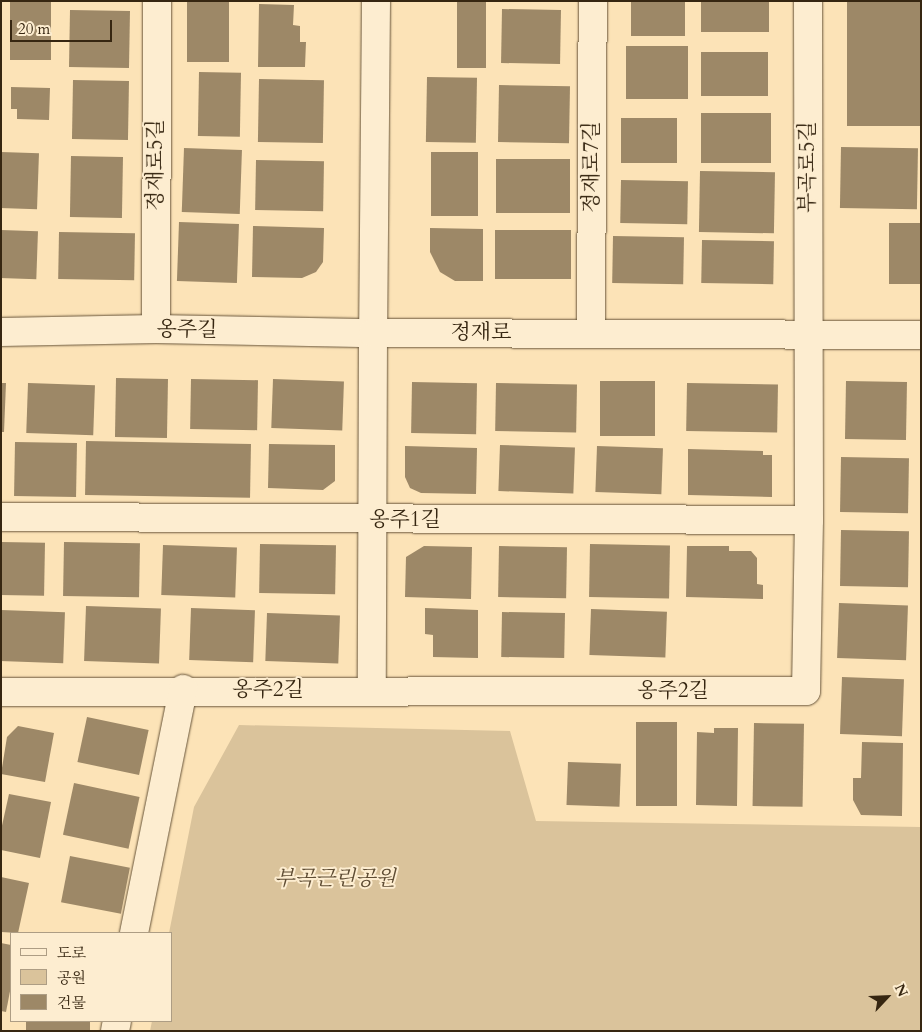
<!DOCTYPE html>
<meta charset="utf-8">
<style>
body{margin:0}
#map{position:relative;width:922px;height:1032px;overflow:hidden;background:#fce3b7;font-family:Cardo,"Noto Serif KR",serif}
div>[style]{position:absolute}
.green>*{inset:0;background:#dac39b}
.building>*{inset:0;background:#9d8867;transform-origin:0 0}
.roads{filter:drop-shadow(0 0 1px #68553a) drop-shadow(0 0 1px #68553a)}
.minor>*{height:28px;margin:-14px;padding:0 14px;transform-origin:14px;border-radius:14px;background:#fdedd0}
.tertiary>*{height:28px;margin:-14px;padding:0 14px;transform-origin:14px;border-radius:14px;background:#fdedd0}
span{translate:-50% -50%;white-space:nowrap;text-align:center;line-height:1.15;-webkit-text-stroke:4px #fdedd0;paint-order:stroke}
.street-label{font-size:21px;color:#362611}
.park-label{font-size:21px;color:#5f4d34;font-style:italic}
.frame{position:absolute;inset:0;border:2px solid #362611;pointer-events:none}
.legend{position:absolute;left:10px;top:932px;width:162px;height:90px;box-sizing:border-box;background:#fdedd0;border:1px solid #ad9d84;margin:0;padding:6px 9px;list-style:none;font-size:15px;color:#362611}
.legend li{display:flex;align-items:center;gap:10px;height:25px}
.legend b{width:25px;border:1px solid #ad9d84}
.north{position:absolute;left:862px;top:972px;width:50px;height:50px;-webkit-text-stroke:4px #fdedd0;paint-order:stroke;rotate:65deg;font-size:14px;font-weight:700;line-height:20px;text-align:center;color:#362611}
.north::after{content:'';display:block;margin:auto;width:18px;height:22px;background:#362611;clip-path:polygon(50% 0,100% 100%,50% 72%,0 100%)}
.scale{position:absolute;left:10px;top:20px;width:102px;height:22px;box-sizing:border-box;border:2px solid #362611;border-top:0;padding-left:6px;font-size:15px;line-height:18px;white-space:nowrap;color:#362611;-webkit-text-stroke:4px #fdedd0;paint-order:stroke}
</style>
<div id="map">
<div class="green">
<div style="clip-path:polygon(239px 725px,510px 731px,536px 821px,921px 827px,921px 1031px,150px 1031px,152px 1021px,171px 1021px,169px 933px,194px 807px)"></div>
</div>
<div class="building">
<div style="left:10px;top:1px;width:41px;height:59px"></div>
<div style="left:187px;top:1px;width:42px;height:61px"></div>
<div style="left:457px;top:1px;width:29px;height:67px"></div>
<div style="left:631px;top:1px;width:54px;height:35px"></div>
<div style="left:701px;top:1px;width:68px;height:31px"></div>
<div style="left:847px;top:1px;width:73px;height:125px"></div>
<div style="clip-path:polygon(259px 4px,294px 5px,293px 25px,300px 26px,300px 42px,306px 42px,305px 67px,258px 67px)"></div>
<div style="left:502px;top:9px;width:59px;height:54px;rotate:1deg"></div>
<div style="left:70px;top:10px;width:60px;height:57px;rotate:1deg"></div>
<div style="left:626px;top:46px;width:62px;height:53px"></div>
<div style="left:701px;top:52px;width:67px;height:44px"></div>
<div style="left:199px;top:72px;width:42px;height:64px;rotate:1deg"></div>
<div style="left:427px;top:77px;width:50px;height:65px;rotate:1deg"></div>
<div style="left:259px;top:79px;width:65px;height:63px;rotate:1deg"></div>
<div style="left:73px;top:80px;width:56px;height:59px;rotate:1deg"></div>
<div style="left:499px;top:85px;width:71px;height:57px;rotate:1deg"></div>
<div style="clip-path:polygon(11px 87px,50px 88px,49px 120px,17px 119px,17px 109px,11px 109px)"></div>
<div style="left:701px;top:113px;width:70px;height:50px"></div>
<div style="left:621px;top:118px;width:56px;height:45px"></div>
<div style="left:841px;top:147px;width:77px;height:61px;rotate:1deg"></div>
<div style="left:184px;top:148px;width:58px;height:64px;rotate:2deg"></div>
<div style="left:1px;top:152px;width:38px;height:56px;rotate:2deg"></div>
<div style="left:431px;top:152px;width:47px;height:64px"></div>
<div style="left:71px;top:156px;width:52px;height:61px;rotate:1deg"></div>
<div style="left:496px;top:159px;width:74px;height:54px"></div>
<div style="left:256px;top:160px;width:68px;height:50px;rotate:1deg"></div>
<div style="left:700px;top:171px;width:75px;height:61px;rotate:1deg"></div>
<div style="left:621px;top:180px;width:67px;height:43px;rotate:1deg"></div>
<div style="left:179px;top:222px;width:60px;height:59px;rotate:2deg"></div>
<div style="left:889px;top:223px;width:32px;height:61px"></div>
<div style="clip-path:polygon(253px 226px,324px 228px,323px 262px,316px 272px,302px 278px,252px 277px)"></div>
<div style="clip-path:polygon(430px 228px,483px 229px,483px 281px,455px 281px,440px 272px,430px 252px)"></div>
<div style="left:1px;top:230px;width:37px;height:48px;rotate:2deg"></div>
<div style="left:495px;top:230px;width:76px;height:49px"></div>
<div style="left:59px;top:232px;width:76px;height:47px;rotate:1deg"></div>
<div style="left:613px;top:236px;width:71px;height:47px;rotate:1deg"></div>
<div style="left:702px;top:240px;width:72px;height:43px;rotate:1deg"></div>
<div style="left:116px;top:378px;width:52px;height:59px;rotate:1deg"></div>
<div style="left:191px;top:379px;width:67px;height:50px;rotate:1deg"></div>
<div style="left:273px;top:379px;width:71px;height:49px;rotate:2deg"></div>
<div style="left:600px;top:381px;width:55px;height:55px"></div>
<div style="left:846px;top:381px;width:61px;height:58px;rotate:1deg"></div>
<div style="left:412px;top:382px;width:65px;height:51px;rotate:1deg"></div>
<div style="clip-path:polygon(1px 383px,6px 383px,4px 432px,1px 432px)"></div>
<div style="left:28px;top:383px;width:67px;height:50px;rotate:2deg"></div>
<div style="left:496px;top:383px;width:81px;height:48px;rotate:1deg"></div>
<div style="left:687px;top:383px;width:91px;height:48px;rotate:1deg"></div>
<div style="left:86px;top:441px;width:165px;height:54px;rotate:1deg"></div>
<div style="left:15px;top:442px;width:62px;height:54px;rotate:1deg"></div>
<div style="clip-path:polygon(269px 444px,335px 445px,335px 481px,323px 490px,268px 488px)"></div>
<div style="left:500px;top:445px;width:75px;height:46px;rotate:2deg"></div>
<div style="clip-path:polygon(405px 446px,477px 448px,476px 494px,421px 493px,410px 488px,405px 477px)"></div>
<div style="left:597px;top:446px;width:66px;height:46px;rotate:2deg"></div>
<div style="clip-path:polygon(688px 449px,763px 451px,763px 455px,772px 455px,772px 497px,688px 495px)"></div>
<div style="left:841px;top:457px;width:68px;height:55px;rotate:1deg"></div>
<div style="left:841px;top:530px;width:68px;height:56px;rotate:1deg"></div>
<div style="left:1px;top:542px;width:44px;height:53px;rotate:1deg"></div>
<div style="left:64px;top:542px;width:76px;height:54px;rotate:1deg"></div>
<div style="left:260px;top:544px;width:76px;height:49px;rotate:1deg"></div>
<div style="left:590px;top:544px;width:80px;height:53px;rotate:1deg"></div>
<div style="left:163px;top:545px;width:74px;height:50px;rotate:2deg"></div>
<div style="clip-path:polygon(424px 546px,472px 547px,471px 599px,405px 597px,406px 557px)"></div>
<div style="left:499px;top:546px;width:68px;height:51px;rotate:1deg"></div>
<div style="clip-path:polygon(687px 546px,729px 546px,729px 551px,751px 551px,757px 558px,757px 584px,763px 585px,763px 599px,686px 597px)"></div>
<div style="left:839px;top:603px;width:69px;height:55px;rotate:2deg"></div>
<div style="left:86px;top:606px;width:75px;height:55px;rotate:2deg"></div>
<div style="left:191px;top:608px;width:64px;height:52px;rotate:2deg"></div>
<div style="clip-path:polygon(425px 608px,478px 610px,478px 658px,433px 657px,433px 635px,425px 634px)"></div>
<div style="left:591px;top:609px;width:76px;height:46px;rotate:2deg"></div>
<div style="left:1px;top:610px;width:64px;height:51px;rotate:2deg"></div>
<div style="left:502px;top:612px;width:63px;height:45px;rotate:1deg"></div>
<div style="left:267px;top:613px;width:73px;height:48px;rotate:2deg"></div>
<div style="left:842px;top:677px;width:62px;height:57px;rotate:2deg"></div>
<div style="left:87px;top:717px;width:63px;height:46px;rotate:12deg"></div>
<div style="left:636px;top:722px;width:41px;height:84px"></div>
<div style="left:754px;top:723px;width:50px;height:83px;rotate:1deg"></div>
<div style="clip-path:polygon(18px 726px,54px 733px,45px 782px,1px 774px,7px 737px)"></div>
<div style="clip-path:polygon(714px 728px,738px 728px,737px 806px,696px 805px,697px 732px,714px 733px)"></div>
<div style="clip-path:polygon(862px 742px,903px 743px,902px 816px,861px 815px,853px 800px,853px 778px,861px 778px)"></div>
<div style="left:568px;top:762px;width:53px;height:43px;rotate:2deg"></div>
<div style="left:74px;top:783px;width:67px;height:53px;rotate:12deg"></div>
<div style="clip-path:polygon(9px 794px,51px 802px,40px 858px,1px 850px,1px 830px)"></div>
<div style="left:70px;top:856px;width:61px;height:47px;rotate:11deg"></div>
<div style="clip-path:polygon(1px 877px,29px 883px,18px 933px,1px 932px)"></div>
<div style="clip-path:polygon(1px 943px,11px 945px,11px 986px,6px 1012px,1px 1011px)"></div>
<div style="left:26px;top:1021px;width:64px;height:10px"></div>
</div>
<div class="roads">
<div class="minor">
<div style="left:156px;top:329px;width:328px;rotate:-89.8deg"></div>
<div style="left:1px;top:332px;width:155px;rotate:-1.1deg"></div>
<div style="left:156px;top:329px;width:217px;rotate:1.1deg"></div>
<div style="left:373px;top:333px;width:357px;rotate:90.2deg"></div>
<div style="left:591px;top:332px;width:331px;rotate:-89.7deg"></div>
<div style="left:1px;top:517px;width:808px;rotate:0.21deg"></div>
<div style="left:1px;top:692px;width:805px;rotate:-0.07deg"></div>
<div style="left:806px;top:691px;width:171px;rotate:-89deg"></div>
<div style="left:809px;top:520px;width:519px;rotate:-90.11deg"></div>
<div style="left:134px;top:933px;width:249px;rotate:-78.6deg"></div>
<div style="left:115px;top:1031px;width:10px;rotate:-79deg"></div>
</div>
<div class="tertiary">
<div style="left:376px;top:1px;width:332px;rotate:90.5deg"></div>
<div style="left:373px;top:333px;width:548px;rotate:0.21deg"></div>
</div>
</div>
<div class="street-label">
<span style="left:156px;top:165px;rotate:-90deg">정재로5길</span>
<span style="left:592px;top:167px;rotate:-90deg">정재로7길</span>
<span style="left:808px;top:167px;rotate:-90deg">부곡로5길</span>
<span style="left:187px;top:330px;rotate:1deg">옹주길</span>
<span style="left:481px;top:333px">정재로</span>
<span style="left:405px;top:520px">옹주1길</span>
<span style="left:268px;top:690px">옹주2길</span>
<span style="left:673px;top:691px">옹주2길</span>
</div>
<div class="park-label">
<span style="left:335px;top:879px">부곡근린공원</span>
</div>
<div class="frame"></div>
<ul class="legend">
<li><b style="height:6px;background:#fdedd0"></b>도로</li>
<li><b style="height:14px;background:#dac39b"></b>공원</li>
<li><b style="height:14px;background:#9d8867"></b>건물</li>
</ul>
<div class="north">N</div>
<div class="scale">20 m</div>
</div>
